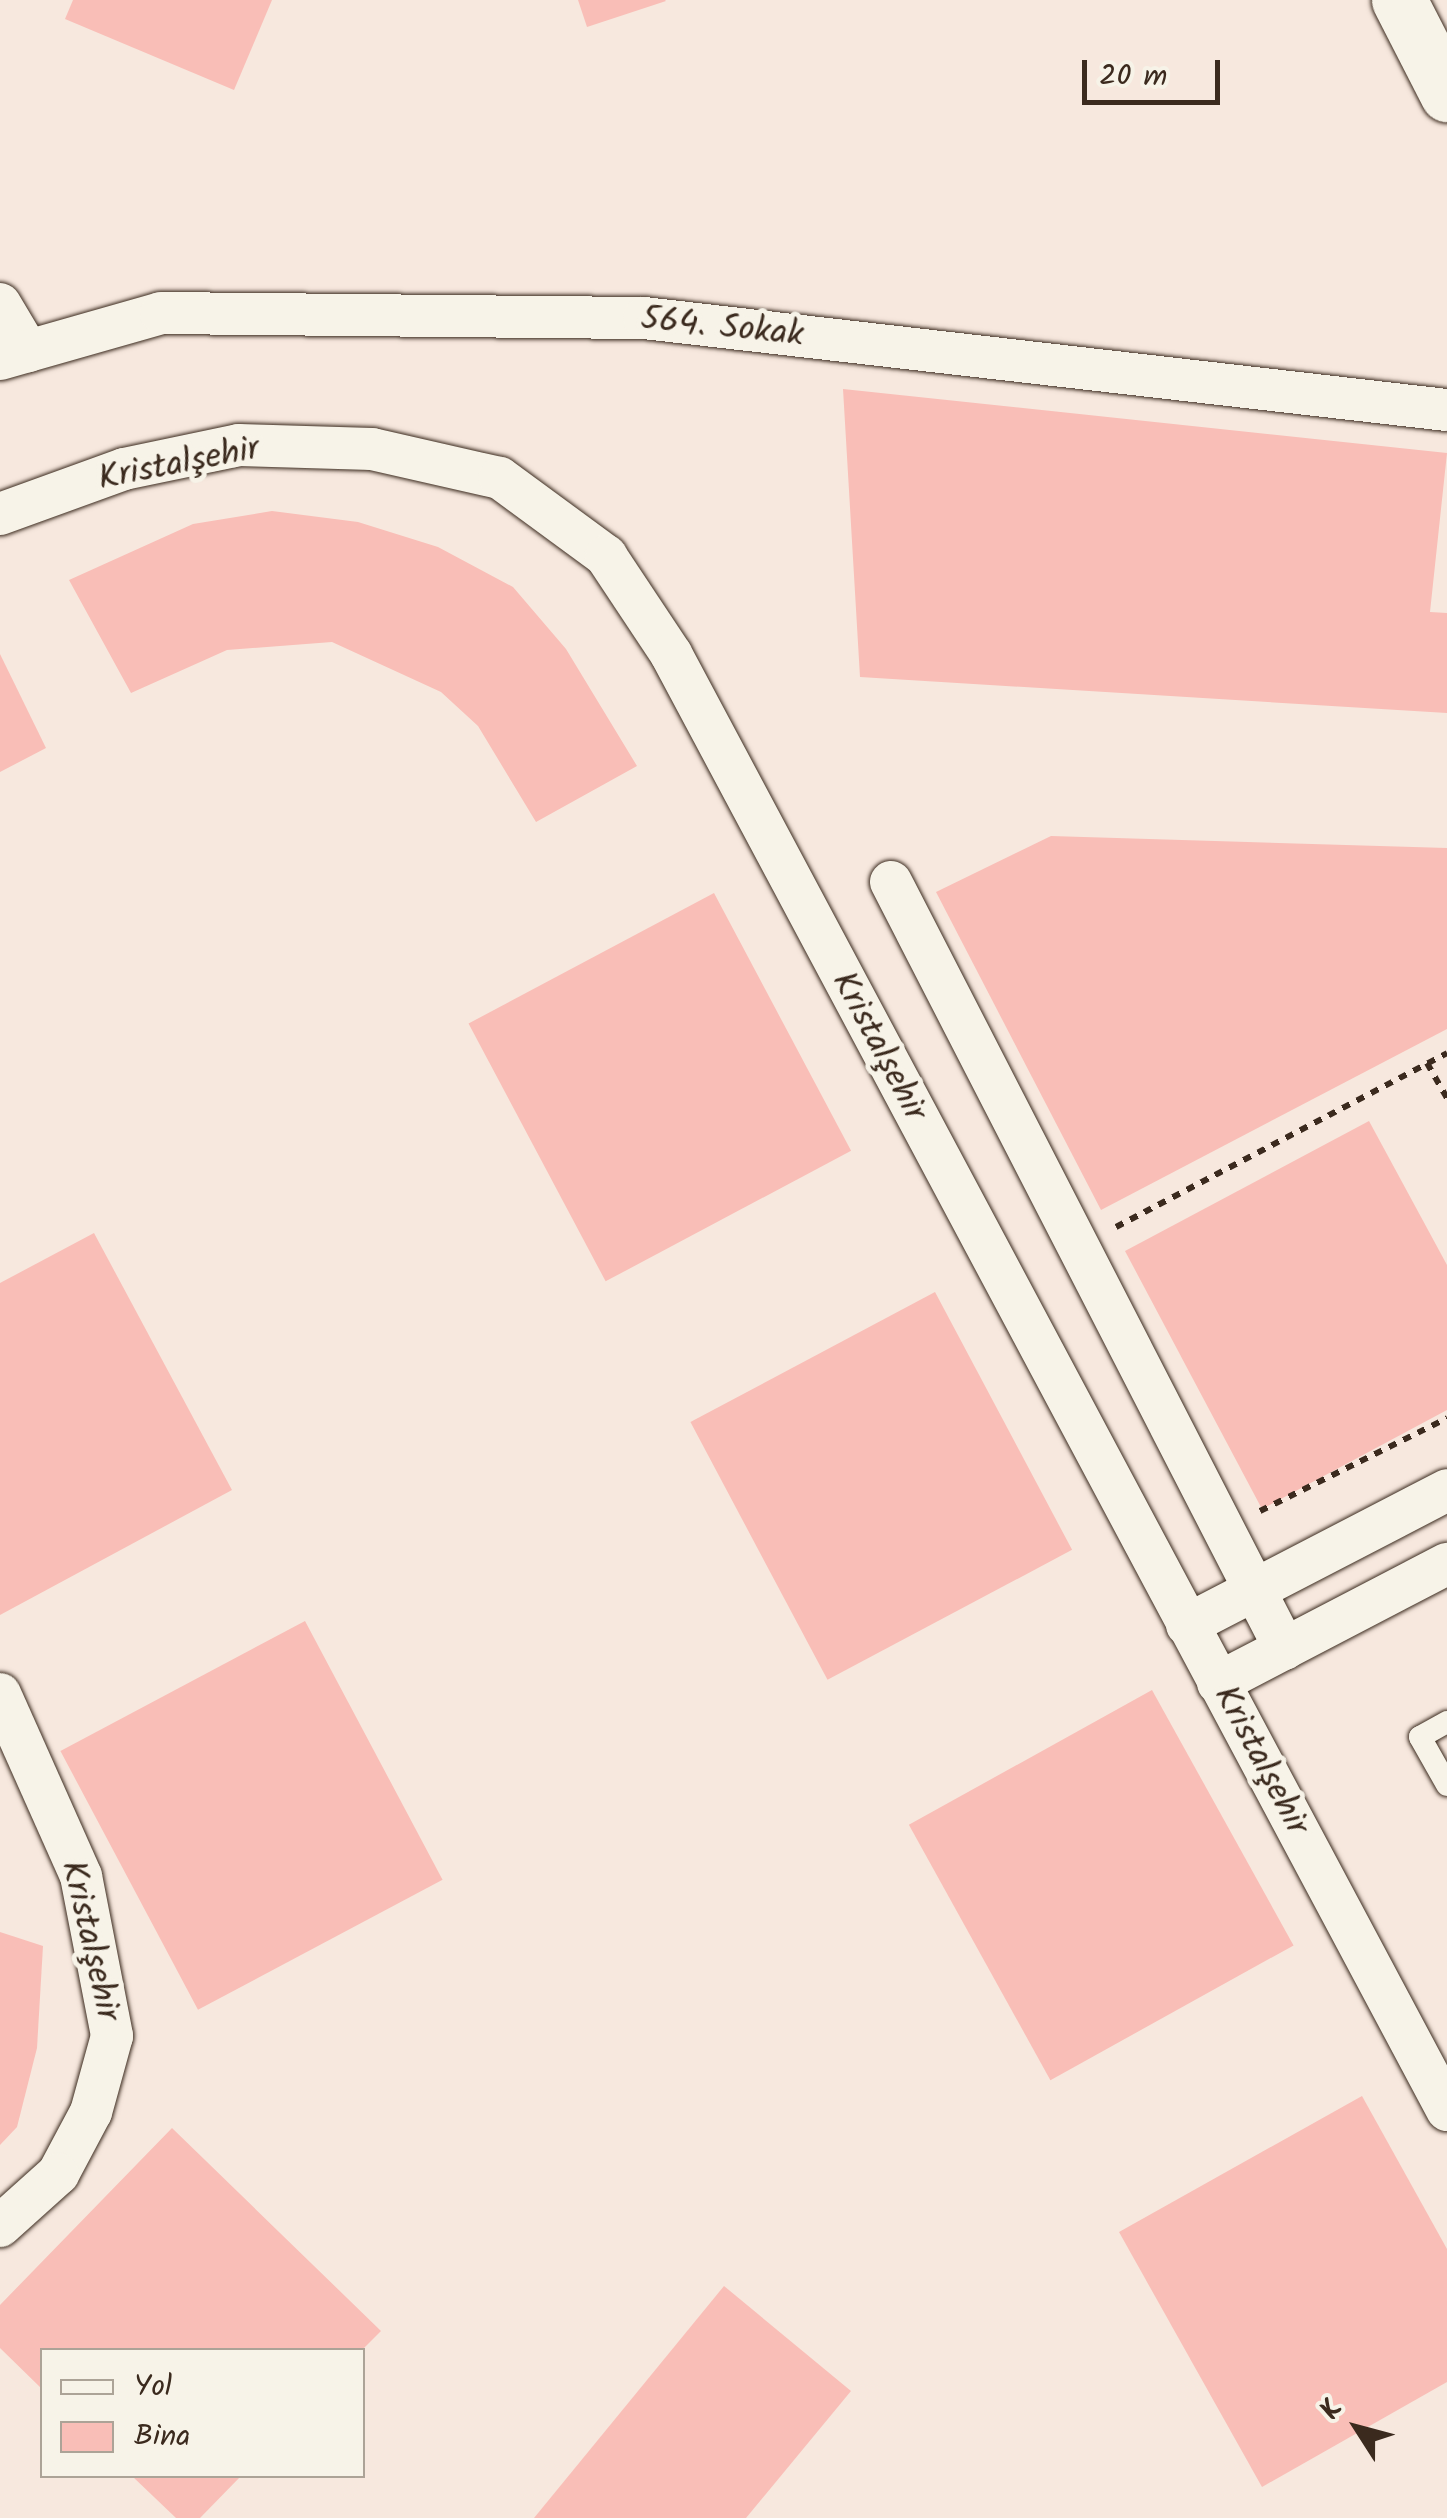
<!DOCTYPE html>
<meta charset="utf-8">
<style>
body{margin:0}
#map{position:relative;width:1447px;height:2518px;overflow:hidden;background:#f7e8de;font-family:Kalam,sans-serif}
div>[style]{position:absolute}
.building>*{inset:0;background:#f9beb7;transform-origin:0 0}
.path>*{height:6px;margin-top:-3px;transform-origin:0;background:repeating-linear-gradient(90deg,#3b2a1e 0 8px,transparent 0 16px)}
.roads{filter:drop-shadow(0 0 2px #3b2a1e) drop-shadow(0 0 2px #3b2a1e)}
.lane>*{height:22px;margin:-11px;padding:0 11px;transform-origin:11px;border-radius:11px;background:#f7f3e8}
.street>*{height:42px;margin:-21px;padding:0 21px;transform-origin:21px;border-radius:21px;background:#f7f3e8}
.primary>*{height:55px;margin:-27.5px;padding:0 27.5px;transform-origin:27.5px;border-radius:27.5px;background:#f7f3e8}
span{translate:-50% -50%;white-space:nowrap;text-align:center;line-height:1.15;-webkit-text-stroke:10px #f7f3e8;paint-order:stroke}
.street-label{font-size:35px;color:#3b2a1e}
.legend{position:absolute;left:40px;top:2348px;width:325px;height:130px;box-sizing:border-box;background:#f7f3e8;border:2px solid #aca397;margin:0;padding:12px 18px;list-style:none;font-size:30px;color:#3b2a1e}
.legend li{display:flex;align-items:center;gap:20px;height:50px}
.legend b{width:50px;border:2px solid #aca397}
.north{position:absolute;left:1307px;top:2378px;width:100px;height:100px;-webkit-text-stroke:8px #f7f3e8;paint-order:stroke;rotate:306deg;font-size:28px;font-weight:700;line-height:40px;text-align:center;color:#3b2a1e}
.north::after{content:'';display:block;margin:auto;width:35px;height:45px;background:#3b2a1e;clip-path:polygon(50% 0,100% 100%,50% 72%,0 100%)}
.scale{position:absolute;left:1082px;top:60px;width:138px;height:45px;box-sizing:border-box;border:5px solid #3b2a1e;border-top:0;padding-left:12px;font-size:30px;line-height:35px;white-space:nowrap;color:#3b2a1e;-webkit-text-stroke:8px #f7f3e8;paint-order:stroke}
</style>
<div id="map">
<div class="building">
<div style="clip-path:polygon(73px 0,272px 0,234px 90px,65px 19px)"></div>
<div style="clip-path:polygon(578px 0,665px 0,666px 1px,587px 27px)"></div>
<div style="clip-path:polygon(843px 389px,1447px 453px,1430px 612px,1447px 613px,1447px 713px,860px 677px)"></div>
<div style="clip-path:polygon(272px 511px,358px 522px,438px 547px,513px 587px,566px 649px,637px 766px,536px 822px,478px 726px,441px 692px,332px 642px,227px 650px,131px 693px,69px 580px,193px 524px)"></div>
<div style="clip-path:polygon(0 654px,46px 748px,0 772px)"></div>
<div style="clip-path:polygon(1051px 836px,1447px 848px,1447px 1029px,1101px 1210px,936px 892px)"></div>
<div style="left:714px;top:893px;width:292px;height:278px;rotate:62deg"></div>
<div style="clip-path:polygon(1369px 1121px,1447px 1265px,1447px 1410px,1262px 1509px,1125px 1251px)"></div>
<div style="clip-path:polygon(94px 1233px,232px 1490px,0 1615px,0 1283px)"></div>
<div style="left:935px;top:1292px;width:292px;height:277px;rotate:62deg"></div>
<div style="left:305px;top:1621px;width:293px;height:277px;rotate:62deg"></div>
<div style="left:1152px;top:1690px;width:292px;height:278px;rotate:61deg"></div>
<div style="clip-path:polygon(0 1932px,43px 1946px,37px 2048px,17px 2127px,0 2145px)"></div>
<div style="clip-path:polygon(1362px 2096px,1447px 2249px,1447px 2382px,1262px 2487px,1119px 2232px)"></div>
<div style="clip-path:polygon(172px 2128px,381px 2331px,362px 2350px,42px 2350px,42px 2389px,0 2348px,0 2305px)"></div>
<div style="clip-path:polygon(724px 2286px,851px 2391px,746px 2518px,534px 2518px)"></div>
<div style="clip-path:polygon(132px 2476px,241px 2476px,200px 2518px,176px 2518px)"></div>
</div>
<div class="path">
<div style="left:1427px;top:1063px;width:40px;rotate:60.3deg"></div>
<div style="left:1116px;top:1227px;width:374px;rotate:-27.7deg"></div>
<div style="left:1260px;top:1511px;width:209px;rotate:-26.4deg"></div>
</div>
<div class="roads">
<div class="lane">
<div style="left:1447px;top:1722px;width:31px;rotate:151deg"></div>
<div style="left:1420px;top:1737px;width:55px;rotate:60.6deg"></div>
</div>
<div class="street">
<div style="left:0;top:304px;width:55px;rotate:59.2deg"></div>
<div style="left:0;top:359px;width:167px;rotate:-15.9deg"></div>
<div style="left:161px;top:313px;width:483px;rotate:0.6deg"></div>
<div style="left:644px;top:318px;width:808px;rotate:6.54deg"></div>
<div style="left:0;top:514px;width:132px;rotate:-19.9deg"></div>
<div style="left:124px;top:469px;width:117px;rotate:-11.8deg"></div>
<div style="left:239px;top:445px;width:133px;rotate:1.7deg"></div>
<div style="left:372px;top:449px;width:131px;rotate:12.8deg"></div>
<div style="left:500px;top:478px;width:132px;rotate:36.3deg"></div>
<div style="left:606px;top:556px;width:118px;rotate:56.4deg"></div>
<div style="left:671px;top:654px;width:1650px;rotate:61.94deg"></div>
<div style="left:891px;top:882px;width:862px;rotate:62.81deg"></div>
<div style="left:1187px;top:1625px;width:293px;rotate:-27.4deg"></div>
<div style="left:1218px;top:1683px;width:258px;rotate:-27.5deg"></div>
<div style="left:0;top:1694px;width:199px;rotate:66deg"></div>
<div style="left:81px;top:1876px;width:163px;rotate:79deg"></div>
<div style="left:112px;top:2036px;width:79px;rotate:105.4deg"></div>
<div style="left:91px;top:2112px;width:70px;rotate:118deg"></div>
<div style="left:58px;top:2174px;width:78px;rotate:138.1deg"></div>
</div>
<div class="primary">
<div style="left:1399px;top:0;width:106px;rotate:62.9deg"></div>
</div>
</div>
<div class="street-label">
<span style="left:722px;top:328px;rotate:6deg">564. Sokak</span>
<span style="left:179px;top:465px;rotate:-11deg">Kristalşehir</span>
<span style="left:878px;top:1047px;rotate:62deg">Kristalşehir</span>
<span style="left:1260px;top:1761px;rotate:62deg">Kristalşehir</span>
<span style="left:89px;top:1941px;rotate:77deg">Kristalşehir</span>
</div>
<ul class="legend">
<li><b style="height:12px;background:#f7f3e8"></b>Yol</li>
<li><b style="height:28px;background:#f9beb7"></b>Bina</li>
</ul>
<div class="north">K</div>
<div class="scale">20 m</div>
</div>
